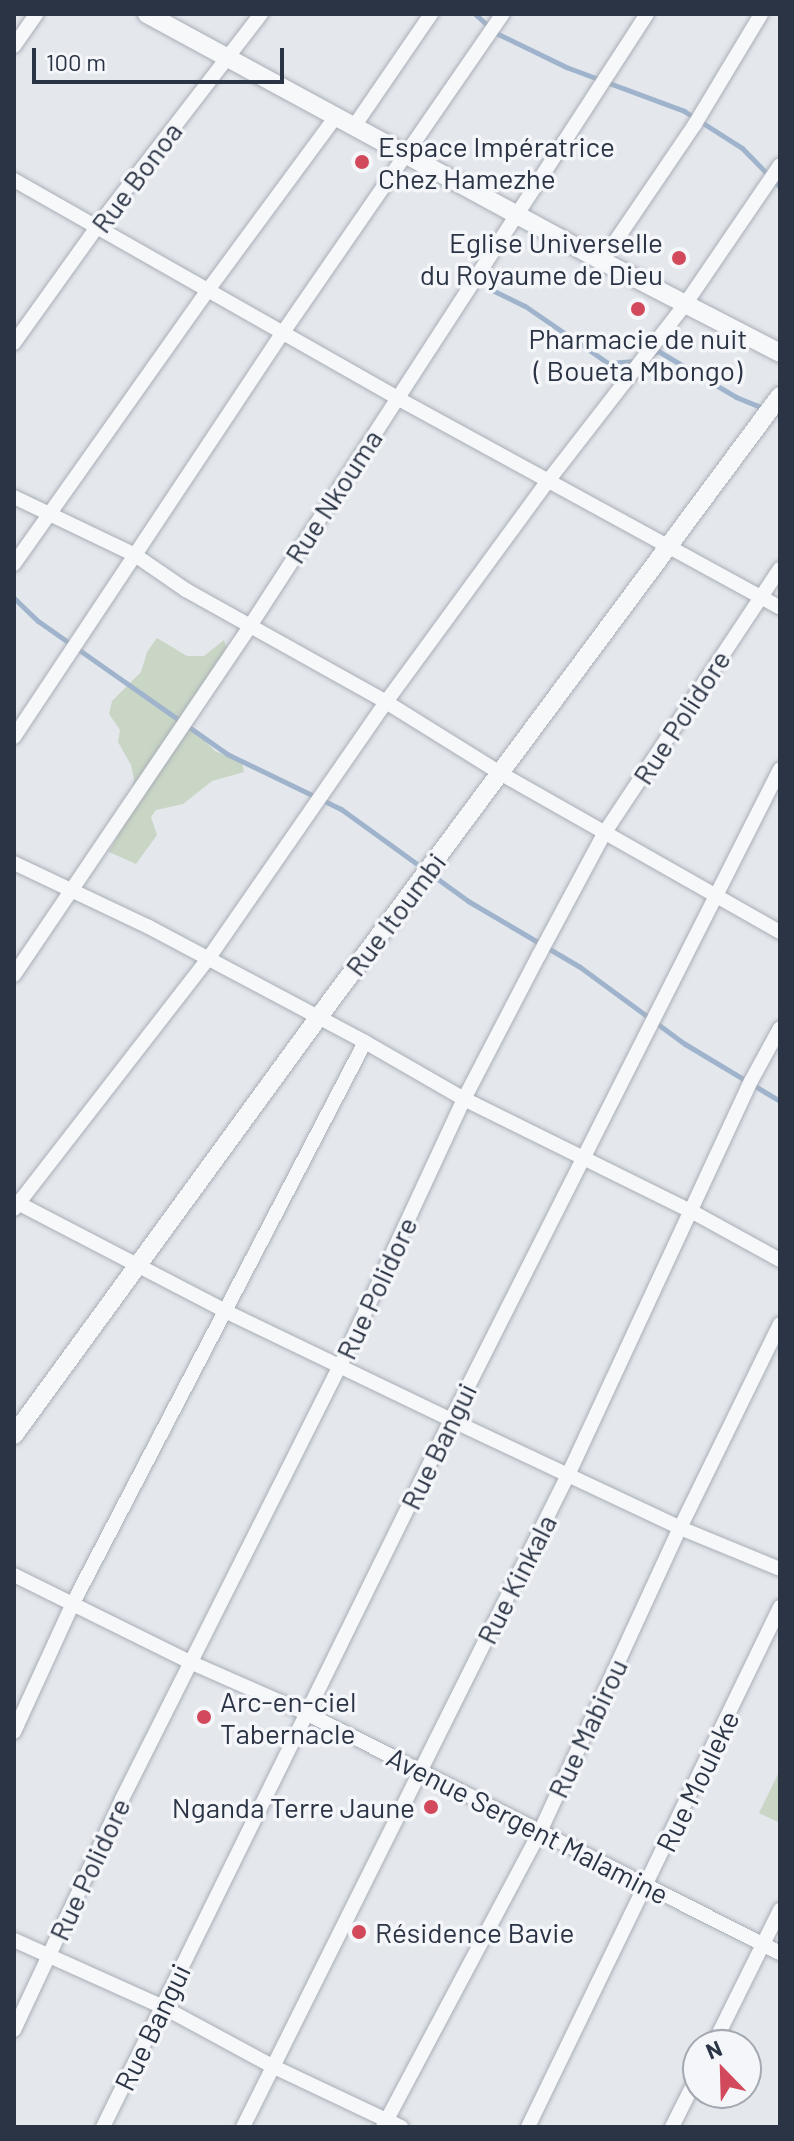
<!DOCTYPE html>
<meta charset="utf-8">
<style>
body{margin:0}
#map{position:relative;width:794px;height:2141px;overflow:hidden;background:#e4e7ec;font-family:Barlow,sans-serif}
div>[style]{position:absolute}
.green>*{inset:0;background:#c9d6c5}
.stream>*{height:5px;margin:-2.5px;padding:0 2.5px;transform-origin:2.5px;border-radius:2.5px;background:#9fb4cc}
.roads{filter:drop-shadow(0 0 2px #a9aeb7) drop-shadow(0 0 2px #a9aeb7)}
.minor>*{height:14px;margin:-7px;padding:0 7px;transform-origin:7px;border-radius:7px;background:#f7f8fa}
.tertiary>*{height:18px;margin:-9px;padding:0 9px;transform-origin:9px;border-radius:9px;background:#f7f8fa}
.dots>*{width:22px;height:22px;translate:-50% -50%;box-sizing:border-box;border:4px solid #f4f6f9;border-radius:50%}
span{translate:-50% -50%;white-space:nowrap;text-align:center;line-height:1.15;-webkit-text-stroke:7px #f4f6f9;paint-order:stroke}
.poi-label{font-size:28px;color:#2b3445}
.left{translate:0 -50%;text-align:left}
.right{translate:-100% -50%;text-align:right}
.street-label{font-size:28px;color:#2b3445}
.frame{position:absolute;inset:0;border:16px solid #2b3445;pointer-events:none}
.north{position:absolute;left:682px;top:2029px;width:80px;height:80px;box-sizing:border-box;background:#f4f6f9;border:2px solid #a4a8b1;border-radius:50%;rotate:337deg;font-size:22px;font-weight:700;line-height:32px;text-align:center;color:#2b3445}
.north::after{content:'';display:block;margin:auto;width:28px;height:36px;background:#d1495b;clip-path:polygon(50% 0,100% 100%,50% 72%,0 100%)}
.scale{position:absolute;left:32px;top:48px;width:252px;height:36px;box-sizing:border-box;border:4px solid #2b3445;border-top:0;padding-left:10px;font-size:24px;line-height:28px;white-space:nowrap;color:#2b3445;-webkit-text-stroke:6px #f4f6f9;paint-order:stroke}
</style>
<div id="map">
<div class="green">
<div style="clip-path:polygon(157px 638px,187px 656px,204px 656px,224px 640px,227px 650px,183px 718px,215px 751px,242px 762px,244px 772px,212px 781px,183px 804px,156px 810px,151px 817px,157px 835px,136px 864px,109px 852px,125px 823px,134px 780px,131px 765px,118px 742px,120px 730px,109px 714px,112px 701px,141px 672px,147px 652px)"></div>
<div style="clip-path:polygon(780px 1770px,780px 1823px,759px 1813px)"></div>
</div>
<div class="stream">
<div style="left:475px;top:14px;width:28px;rotate:42deg"></div>
<div style="left:496px;top:33px;width:78px;rotate:25.9deg"></div>
<div style="left:566px;top:67px;width:126px;rotate:20.4deg"></div>
<div style="left:684px;top:111px;width:69px;rotate:32.5deg"></div>
<div style="left:742px;top:148px;width:54px;rotate:45.7deg"></div>
<div style="left:494px;top:291px;width:34px;rotate:26deg"></div>
<div style="left:525px;top:306px;width:101px;rotate:34.5deg"></div>
<div style="left:608px;top:363px;width:28px;rotate:-4deg"></div>
<div style="left:652px;top:354px;width:7px;rotate:-27deg"></div>
<div style="left:658px;top:351px;width:91px;rotate:30.5deg"></div>
<div style="left:736px;top:397px;width:48px;rotate:22.2deg"></div>
<div style="left:14px;top:598px;width:33px;rotate:44deg"></div>
<div style="left:38px;top:621px;width:231px;rotate:35.1deg"></div>
<div style="left:227px;top:754px;width:127px;rotate:25.8deg"></div>
<div style="left:341px;top:809px;width:157px;rotate:35.9deg"></div>
<div style="left:468px;top:901px;width:130px;rotate:30.5deg"></div>
<div style="left:580px;top:967px;width:130px;rotate:36.3deg"></div>
<div style="left:685px;top:1044px;width:111px;rotate:31deg"></div>
</div>
<div class="roads">
<div class="minor">
<div style="left:14px;top:46px;width:39px;rotate:-55deg"></div>
<div style="left:355px;top:125px;width:135px;rotate:-55.6deg"></div>
<div style="left:14px;top:180px;width:441px;rotate:29.6deg"></div>
<div style="left:397px;top:398px;width:437px;rotate:28.7deg"></div>
<div style="left:602px;top:261px;width:166px;rotate:-55.8deg"></div>
<div style="left:695px;top:124px;width:128px;rotate:-59deg"></div>
<div style="left:14px;top:343px;width:143px;rotate:-54.4deg"></div>
<div style="left:97px;top:227px;width:269px;rotate:-52.4deg"></div>
<div style="left:14px;top:497px;width:134px;rotate:25.6deg"></div>
<div style="left:135px;top:555px;width:62px;rotate:34.5deg"></div>
<div style="left:186px;top:590px;width:229px;rotate:29.2deg"></div>
<div style="left:386px;top:702px;width:134px;rotate:31.9deg"></div>
<div style="left:500px;top:773px;width:322px;rotate:29.6deg"></div>
<div style="left:14px;top:564px;width:336px;rotate:-54.7deg"></div>
<div style="left:208px;top:290px;width:217px;rotate:-53.6deg"></div>
<div style="left:14px;top:737px;width:488px;rotate:-56.4deg"></div>
<div style="left:284px;top:331px;width:385px;rotate:-55.4deg"></div>
<div style="left:14px;top:863px;width:149px;rotate:25.4deg"></div>
<div style="left:149px;top:927px;width:245px;rotate:28deg"></div>
<div style="left:365px;top:1042px;width:114px;rotate:29.9deg"></div>
<div style="left:464px;top:1099px;width:253px;rotate:26.3deg"></div>
<div style="left:691px;top:1211px;width:102px;rotate:28.8deg"></div>
<div style="left:14px;top:975px;width:421px;rotate:-55.9deg"></div>
<div style="left:250px;top:626px;width:729px;rotate:-57.03deg"></div>
<div style="left:14px;top:1201px;width:240px;rotate:27.5deg"></div>
<div style="left:227px;top:1312px;width:249px;rotate:25.7deg"></div>
<div style="left:451px;top:1420px;width:253px;rotate:25.2deg"></div>
<div style="left:680px;top:1528px;width:108px;rotate:22.3deg"></div>
<div style="left:14px;top:1209px;width:316px;rotate:-52.2deg"></div>
<div style="left:208px;top:959px;width:313px;rotate:-55.3deg"></div>
<div style="left:386px;top:702px;width:274px;rotate:-53.8deg"></div>
<div style="left:548px;top:481px;width:225px;rotate:-52.2deg"></div>
<div style="left:686px;top:303px;width:167px;rotate:-55.7deg"></div>
<div style="left:14px;top:1575px;width:199px;rotate:26.3deg"></div>
<div style="left:192px;top:1663px;width:127px;rotate:23.7deg"></div>
<div style="left:308px;top:1714px;width:529px;rotate:26.86deg"></div>
<div style="left:14px;top:1732px;width:142px;rotate:-65.4deg"></div>
<div style="left:73px;top:1603px;width:632px;rotate:-62.5deg"></div>
<div style="left:14px;top:1940px;width:161px;rotate:24.2deg"></div>
<div style="left:161px;top:2006px;width:126px;rotate:28.4deg"></div>
<div style="left:272px;top:2066px;width:143px;rotate:25.3deg"></div>
<div style="left:14px;top:2030px;width:255px;rotate:-64.9deg"></div>
<div style="left:122px;top:1799px;width:485px;rotate:-63.3deg"></div>
<div style="left:340px;top:1366px;width:294px;rotate:-65.1deg"></div>
<div style="left:464px;top:1099px;width:162px;rotate:-62.5deg"></div>
<div style="left:539px;top:955px;width:140px;rotate:-61.8deg"></div>
<div style="left:605px;top:832px;width:316px;rotate:-56.4deg"></div>
<div style="left:713px;top:2045px;width:151px;rotate:-63.6deg"></div>
<div style="left:103px;top:2127px;width:788px;rotate:-63.79deg"></div>
<div style="left:451px;top:1420px;width:729px;rotate:-63.19deg"></div>
<div style="left:243px;top:2127px;width:729px;rotate:-63.51deg"></div>
<div style="left:568px;top:1475px;width:434px;rotate:-65.1deg"></div>
<div style="left:751px;top:1081px;width:60px;rotate:-61.3deg"></div>
<div style="left:383px;top:2127px;width:332px;rotate:-62deg"></div>
<div style="left:539px;top:1834px;width:337px;rotate:-65.3deg"></div>
<div style="left:680px;top:1528px;width:227px;rotate:-63.9deg"></div>
<div style="left:528px;top:2127px;width:578px;rotate:-64.14deg"></div>
<div style="left:672px;top:2127px;width:58px;rotate:-63.4deg"></div>
</div>
<div class="tertiary">
<div style="left:147px;top:14px;width:518px;rotate:28.5deg"></div>
<div style="left:602px;top:261px;width:200px;rotate:27.3deg"></div>
<div style="left:14px;top:1435px;width:516px;rotate:-53.91deg"></div>
<div style="left:318px;top:1018px;width:775px;rotate:-53.4deg"></div>
</div>
</div>
<div class="dots">
<div style="left:362px;top:162px;background:#d1495b"></div>
<div style="left:679px;top:258px;background:#d1495b"></div>
<div style="left:638px;top:309px;background:#d1495b"></div>
<div style="left:204px;top:1717px;background:#d1495b"></div>
<div style="left:431px;top:1807px;background:#d1495b"></div>
<div style="left:359px;top:1932px;background:#d1495b"></div>
</div>
<div class="poi-label">
<span class="left" style="left:378px;top:162px">Espace Impératrice<br>Chez Hamezhe</span>
<span class="right" style="left:663px;top:258px">Eglise Universelle<br>du Royaume de Dieu</span>
<span style="left:638px;top:354px">Pharmacie de nuit<br>( Boueta Mbongo)</span>
<span class="left" style="left:220px;top:1717px">Arc-en-ciel<br>Tabernacle</span>
<span class="right" style="left:415px;top:1807px">Nganda Terre Jaune</span>
<span class="left" style="left:375px;top:1932px">Résidence Bavie</span>
</div>
<div class="street-label">
<span style="left:136px;top:177px;rotate:-53deg">Rue Bonoa</span>
<span style="left:333px;top:496px;rotate:-57deg">Rue Nkouma</span>
<span style="left:681px;top:717px;rotate:-57deg">Rue Polidore</span>
<span style="left:395px;top:914px;rotate:-53deg">Rue Itoumbi</span>
<span style="left:376px;top:1288px;rotate:-65deg">Rue Polidore</span>
<span style="left:438px;top:1446px;rotate:-64deg">Rue Bangui</span>
<span style="left:516px;top:1579px;rotate:-63deg">Rue Kinkala</span>
<span style="left:587px;top:1728px;rotate:-65deg">Rue Mabirou</span>
<span style="left:697px;top:1781px;rotate:-64deg">Rue Mouleke</span>
<span style="left:528px;top:1825px;rotate:27deg">Avenue Sergent Malamine</span>
<span style="left:89px;top:1869px;rotate:-65deg">Rue Polidore</span>
<span style="left:152px;top:2027px;rotate:-64deg">Rue Bangui</span>
</div>
<div class="frame"></div>
<div class="north">N</div>
<div class="scale">100 m</div>
</div>
